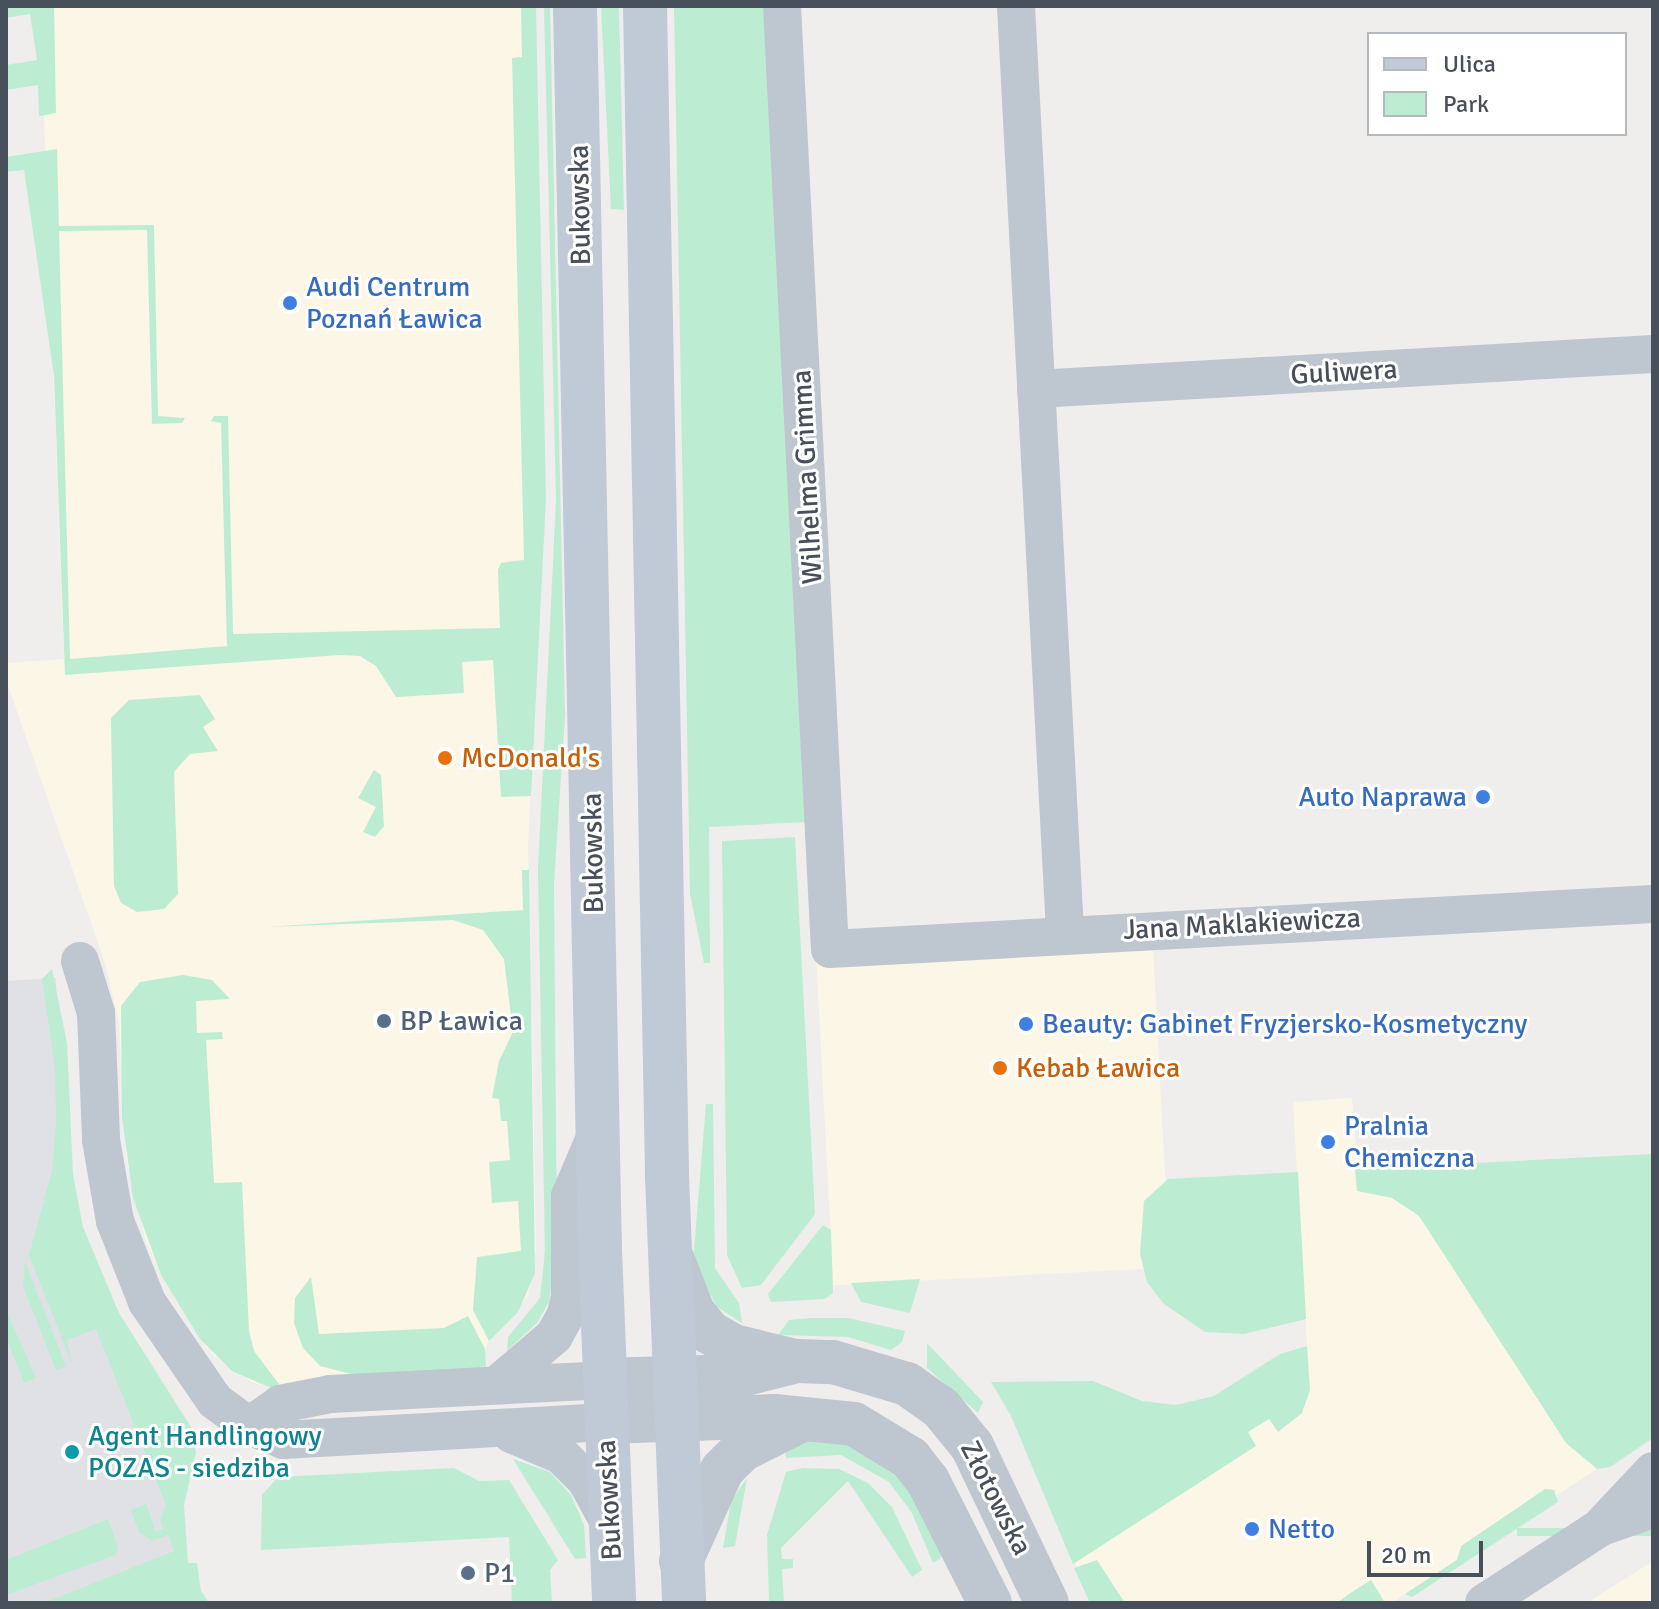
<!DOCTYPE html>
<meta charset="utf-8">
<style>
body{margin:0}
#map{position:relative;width:1659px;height:1609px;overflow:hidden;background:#f0eded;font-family:Signika,sans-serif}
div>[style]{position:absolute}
.commercial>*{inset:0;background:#fbf6e6;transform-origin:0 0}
.airport>*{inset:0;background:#dfe1e5}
.green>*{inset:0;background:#bcedd2;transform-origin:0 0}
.minor>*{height:38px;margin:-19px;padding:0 19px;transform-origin:19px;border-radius:19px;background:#bec6cf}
.tertiary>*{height:44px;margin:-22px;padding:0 22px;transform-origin:22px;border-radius:22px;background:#bec6cf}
.secondary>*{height:44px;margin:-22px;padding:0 22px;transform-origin:22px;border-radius:22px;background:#c0c9d6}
.dots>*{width:22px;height:22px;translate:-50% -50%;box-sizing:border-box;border:4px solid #fff;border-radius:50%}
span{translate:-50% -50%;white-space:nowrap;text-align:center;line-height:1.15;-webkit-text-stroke:6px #fff;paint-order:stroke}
.street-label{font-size:28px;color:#464f5a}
.shop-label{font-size:28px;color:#366cbe}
.left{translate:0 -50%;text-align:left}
.right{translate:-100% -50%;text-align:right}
.food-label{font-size:28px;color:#c56008}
.service-label{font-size:28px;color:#4e5e75}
.culture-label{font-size:28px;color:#0d838f}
.frame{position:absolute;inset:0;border:8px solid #464f5a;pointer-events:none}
.legend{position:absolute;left:1367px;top:32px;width:260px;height:104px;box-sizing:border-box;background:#fff;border:2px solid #b5b9bd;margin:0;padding:10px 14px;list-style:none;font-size:24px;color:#464f5a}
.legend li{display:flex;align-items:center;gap:16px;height:40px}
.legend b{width:40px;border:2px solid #b5b9bd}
.scale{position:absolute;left:1367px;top:1541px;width:116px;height:36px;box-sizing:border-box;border:4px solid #464f5a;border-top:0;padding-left:10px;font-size:24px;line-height:28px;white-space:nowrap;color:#464f5a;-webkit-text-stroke:6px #fff;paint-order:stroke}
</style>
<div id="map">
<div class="commercial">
<div style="clip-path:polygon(40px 6px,524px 6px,529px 560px,508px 561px,498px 571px,500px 628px,539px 627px,528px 843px,536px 1250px,528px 1296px,489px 1341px,483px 1355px,486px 1367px,273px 1389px,252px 1382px,215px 1357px,200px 1339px,161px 1275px,145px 1238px,126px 1159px,119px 1022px,104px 960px,6px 680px,6px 663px,64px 659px)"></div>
<div style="left:1153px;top:946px;width:322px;height:337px;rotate:87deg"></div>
<div style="clip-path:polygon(1352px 1098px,1358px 1168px,1400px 1167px,1597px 1469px,1391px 1603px,1092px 1603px,1054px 1513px,1307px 1345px,1293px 1102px)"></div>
<div style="clip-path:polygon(1653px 1561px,1653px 1603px,1587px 1603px)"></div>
</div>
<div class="airport">
<div style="clip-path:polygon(56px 978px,61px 1198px,177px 1503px,181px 1603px,6px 1603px,6px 981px)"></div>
</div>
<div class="green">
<div style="clip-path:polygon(6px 6px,54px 6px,56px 113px,39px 116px,38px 85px,6px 90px,6px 65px,37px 60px,30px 14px,6px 18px)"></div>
<div style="clip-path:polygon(521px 6px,536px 6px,546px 498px,531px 796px,501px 797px,493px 660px,462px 662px,464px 693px,396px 697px,376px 666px,360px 656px,340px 655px,65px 675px,54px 376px,24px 170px,6px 172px,6px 157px,57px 149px,59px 226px,154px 225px,158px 416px,185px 418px,182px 423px,152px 424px,147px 230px,59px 231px,70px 659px,227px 646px,221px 423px,211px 421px,214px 416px,228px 416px,233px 634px,500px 628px,498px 570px,501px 563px,524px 560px,512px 58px,522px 57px)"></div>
<div style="clip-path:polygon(544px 6px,550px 6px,565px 715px,554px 884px,557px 1248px,549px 1302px,537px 1323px,507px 1351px,508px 1337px,540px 1298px,545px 1251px,538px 870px,556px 500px)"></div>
<div style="clip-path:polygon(601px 6px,619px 6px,624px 210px,611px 209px)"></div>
<div style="clip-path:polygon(674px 6px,766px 6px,809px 822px,709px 827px,710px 963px,704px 963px,690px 894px)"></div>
<div style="clip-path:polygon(200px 695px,215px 719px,203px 727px,218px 751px,190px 754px,174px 772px,178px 894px,164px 909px,137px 912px,121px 903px,114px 886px,111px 718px,129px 700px)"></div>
<div style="clip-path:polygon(374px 770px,381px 775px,384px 826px,375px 837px,363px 832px,376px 807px,358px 798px)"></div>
<div style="clip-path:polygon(795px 837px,815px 1214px,761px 1285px,742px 1288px,727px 1255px,722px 841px)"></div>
<div style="clip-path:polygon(522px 870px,529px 870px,535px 1273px,518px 1312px,489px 1341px,473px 1310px,477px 1257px,521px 1251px,518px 1201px,492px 1203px,489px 1162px,510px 1160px,507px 1121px,501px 1121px,499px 1099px,492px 1098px,499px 1061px,513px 1032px,504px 959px,483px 930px,453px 920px,267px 927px,523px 910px)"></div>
<div style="clip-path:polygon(52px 969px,67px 1043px,73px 1174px,83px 1227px,119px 1313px,191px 1427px,196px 1453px,184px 1505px,188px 1563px,197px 1563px,201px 1591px,209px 1603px,44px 1603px,174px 1551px,168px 1535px,152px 1541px,139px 1532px,131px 1510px,146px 1504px,156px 1532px,163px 1529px,160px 1520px,166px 1505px,96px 1329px,67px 1340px,72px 1364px,29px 1255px,52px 1171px,56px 1121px,55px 1068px,42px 979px)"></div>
<div style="clip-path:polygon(183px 975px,212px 980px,230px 999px,196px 1001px,197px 1033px,222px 1032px,223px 1039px,206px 1040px,214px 1183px,242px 1182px,249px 1331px,254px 1351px,279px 1384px,273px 1389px,232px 1371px,200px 1339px,161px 1275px,133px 1198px,122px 1117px,121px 1006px,140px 982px)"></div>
<div style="clip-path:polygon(706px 1104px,713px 1104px,715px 1268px,739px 1303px,742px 1323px,717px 1307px,693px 1262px)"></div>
<div style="clip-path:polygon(1653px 1154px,1653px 1438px,1610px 1467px,1597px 1469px,1566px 1443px,1419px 1216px,1392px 1198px,1357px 1191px,1355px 1169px)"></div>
<div style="clip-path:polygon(1298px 1172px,1306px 1319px,1244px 1334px,1205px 1332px,1164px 1304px,1147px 1282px,1140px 1254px,1144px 1201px,1168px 1179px)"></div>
<div style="clip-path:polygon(823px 1225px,831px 1230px,833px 1293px,825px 1299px,771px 1302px,768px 1294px)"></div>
<div style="clip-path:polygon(25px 1262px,66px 1366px,56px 1370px,23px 1286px)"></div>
<div style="clip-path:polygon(311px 1277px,319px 1334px,444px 1328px,468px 1316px,485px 1349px,486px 1367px,428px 1375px,351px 1374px,320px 1366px,303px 1348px,294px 1323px,295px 1298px)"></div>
<div style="clip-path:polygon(920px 1279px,910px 1313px,861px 1302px,851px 1283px)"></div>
<div style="clip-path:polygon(6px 1310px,36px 1378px,24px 1383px,6px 1337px)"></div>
<div style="clip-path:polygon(811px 1318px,849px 1318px,905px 1331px,902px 1342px,891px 1350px,848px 1337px,778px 1335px,789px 1320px)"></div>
<div style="clip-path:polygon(927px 1343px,983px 1402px,978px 1413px,927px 1368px)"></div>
<div style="clip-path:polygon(1307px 1346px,1310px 1390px,1302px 1413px,1278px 1432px,1269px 1419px,1248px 1432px,1256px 1446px,1073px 1564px,1011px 1416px,991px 1382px,1093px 1381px,1142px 1401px,1176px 1405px,1214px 1396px,1280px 1354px)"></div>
<div style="clip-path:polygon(801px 1441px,846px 1441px,906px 1479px,943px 1552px,940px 1559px,933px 1563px,912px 1513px,889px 1482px,841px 1455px,786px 1458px,785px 1446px)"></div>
<div style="clip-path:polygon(513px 1459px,550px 1472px,571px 1495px,584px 1525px,586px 1558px,575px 1559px)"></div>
<div style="clip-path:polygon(454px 1468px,479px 1481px,509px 1480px,558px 1560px,550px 1570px,552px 1603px,512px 1603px,509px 1537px,261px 1550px,262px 1495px,278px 1477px)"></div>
<div style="clip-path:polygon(803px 1468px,839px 1469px,868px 1483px,892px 1507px,922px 1570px,912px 1577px,848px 1481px,781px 1548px,782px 1559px,793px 1559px,793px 1568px,782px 1569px,784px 1603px,769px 1603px,767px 1535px,786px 1472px)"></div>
<div style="clip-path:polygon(747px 1478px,735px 1546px,723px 1548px,731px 1501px)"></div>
<div style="clip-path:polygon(1545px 1489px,1554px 1490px,1558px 1502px,1412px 1597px,1405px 1594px,1457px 1560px,1461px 1546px)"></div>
<div style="clip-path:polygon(108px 1519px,118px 1547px,115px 1555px,6px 1595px,6px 1560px)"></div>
<div style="left:1653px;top:1528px;width:8px;height:136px;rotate:90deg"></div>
<div style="clip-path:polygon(1097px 1560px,1125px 1603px,1090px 1603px,1074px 1568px)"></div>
<div style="clip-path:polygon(1371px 1580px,1385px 1603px,1337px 1603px,1349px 1594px)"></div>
</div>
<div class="minor">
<div style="left:782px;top:6px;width:944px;rotate:87.09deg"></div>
<div style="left:830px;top:949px;width:824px;rotate:-3.13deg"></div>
<div style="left:1016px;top:6px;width:928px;rotate:86.97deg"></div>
<div style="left:1036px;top:389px;width:618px;rotate:-3.25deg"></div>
<div style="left:80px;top:961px;width:54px;rotate:72.9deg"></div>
<div style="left:96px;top:1013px;width:127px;rotate:87.7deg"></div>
<div style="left:101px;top:1140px;width:82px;rotate:80.2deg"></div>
<div style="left:115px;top:1221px;width:87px;rotate:68.4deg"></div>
<div style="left:147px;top:1302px;width:120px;rotate:55.5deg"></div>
<div style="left:215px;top:1401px;width:42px;rotate:36.3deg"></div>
<div style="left:249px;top:1426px;width:37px;rotate:22deg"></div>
<div style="left:283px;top:1440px;width:323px;rotate:-3.2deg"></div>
<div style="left:498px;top:1384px;width:74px;rotate:-40.6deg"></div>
<div style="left:554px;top:1336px;width:25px;rotate:-61deg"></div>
<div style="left:566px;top:1314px;width:18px;rotate:-77deg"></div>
<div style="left:570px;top:1296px;width:100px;rotate:-90deg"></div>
<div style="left:570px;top:1196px;width:69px;rotate:-66.8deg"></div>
<div style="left:249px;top:1426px;width:38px;rotate:-35deg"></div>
<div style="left:280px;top:1404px;width:51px;rotate:-11.3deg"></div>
<div style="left:330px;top:1394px;width:273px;rotate:-2.9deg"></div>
<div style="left:511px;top:1434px;width:54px;rotate:22.8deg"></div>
<div style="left:561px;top:1455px;width:35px;rotate:45deg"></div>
<div style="left:586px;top:1480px;width:50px;rotate:61.4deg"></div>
<div style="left:1603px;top:1524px;width:73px;rotate:-46.7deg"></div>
<div style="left:1484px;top:1603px;width:140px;rotate:-33deg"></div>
<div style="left:1601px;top:1527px;width:55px;rotate:-19.1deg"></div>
</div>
<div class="tertiary">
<div style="left:672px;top:1258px;width:58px;rotate:68.7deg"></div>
<div style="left:693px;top:1312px;width:26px;rotate:51deg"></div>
<div style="left:709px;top:1332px;width:28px;rotate:30deg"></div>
<div style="left:733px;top:1346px;width:60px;rotate:13.6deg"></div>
<div style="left:603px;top:1380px;width:135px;rotate:-1.7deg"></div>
<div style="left:738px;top:1376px;width:61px;rotate:-14.3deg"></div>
<div style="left:797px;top:1361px;width:36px;rotate:2deg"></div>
<div style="left:833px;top:1362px;width:77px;rotate:16.6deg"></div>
<div style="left:907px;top:1384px;width:42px;rotate:35.2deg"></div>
<div style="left:941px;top:1408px;width:49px;rotate:50.8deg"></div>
<div style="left:972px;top:1446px;width:174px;rotate:64.5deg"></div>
<div style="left:605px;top:1422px;width:169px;rotate:-2deg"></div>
<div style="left:774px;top:1416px;width:80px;rotate:5.7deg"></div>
<div style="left:854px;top:1424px;width:66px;rotate:31.3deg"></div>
<div style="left:910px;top:1458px;width:29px;rotate:52deg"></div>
<div style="left:928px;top:1481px;width:137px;rotate:63.1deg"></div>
<div style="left:681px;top:1561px;width:100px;rotate:-65.7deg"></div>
<div style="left:722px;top:1470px;width:28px;rotate:-45deg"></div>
<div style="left:742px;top:1450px;width:65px;rotate:-26.6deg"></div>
</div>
<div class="secondary">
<div style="left:575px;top:6px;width:1244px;rotate:88.85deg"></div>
<div style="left:600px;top:1250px;width:353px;rotate:87.7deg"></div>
<div style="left:645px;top:6px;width:1170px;rotate:88.92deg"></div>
<div style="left:667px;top:1176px;width:427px;rotate:87.7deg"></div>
</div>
<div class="dots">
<div style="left:290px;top:303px;background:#3f7fe0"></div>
<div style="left:445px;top:758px;background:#e8710a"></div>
<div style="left:1483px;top:797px;background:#3f7fe0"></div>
<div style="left:384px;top:1021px;background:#5c6f8a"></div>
<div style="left:1026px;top:1024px;background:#3f7fe0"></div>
<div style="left:1000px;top:1068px;background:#e8710a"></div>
<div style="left:1328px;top:1142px;background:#3f7fe0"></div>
<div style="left:72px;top:1452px;background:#0f9aa8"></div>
<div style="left:1252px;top:1529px;background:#3f7fe0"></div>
<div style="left:468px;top:1573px;background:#5c6f8a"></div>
</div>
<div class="street-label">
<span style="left:580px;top:205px;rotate:-91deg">Bukowska</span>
<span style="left:1344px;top:372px;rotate:-3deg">Guliwera</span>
<span style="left:807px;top:477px;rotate:-93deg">Wilhelma Grimma</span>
<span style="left:593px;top:853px;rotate:-91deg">Bukowska</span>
<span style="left:1242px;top:924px;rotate:-3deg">Jana Maklakiewicza</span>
<span style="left:996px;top:1498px;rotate:63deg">Złotowska</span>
<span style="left:609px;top:1500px;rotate:-93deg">Bukowska</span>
</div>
<div class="shop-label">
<span class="left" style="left:306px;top:303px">Audi Centrum<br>Poznań Ławica</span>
<span class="right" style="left:1467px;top:797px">Auto Naprawa</span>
<span class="left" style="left:1042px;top:1024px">Beauty: Gabinet Fryzjersko-Kosmetyczny</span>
<span class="left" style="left:1344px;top:1142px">Pralnia<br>Chemiczna</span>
<span class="left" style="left:1268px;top:1529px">Netto</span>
</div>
<div class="food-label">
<span class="left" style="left:461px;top:758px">McDonald's</span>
<span class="left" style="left:1016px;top:1068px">Kebab Ławica</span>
</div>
<div class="service-label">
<span class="left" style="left:400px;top:1021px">BP Ławica</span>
<span class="left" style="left:484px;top:1573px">P1</span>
</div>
<div class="culture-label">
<span class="left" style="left:88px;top:1452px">Agent Handlingowy<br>POZAS - siedziba</span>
</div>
<div class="frame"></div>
<ul class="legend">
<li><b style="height:10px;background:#c0c9d6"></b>Ulica</li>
<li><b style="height:22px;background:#bcedd2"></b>Park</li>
</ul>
<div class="scale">20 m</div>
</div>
